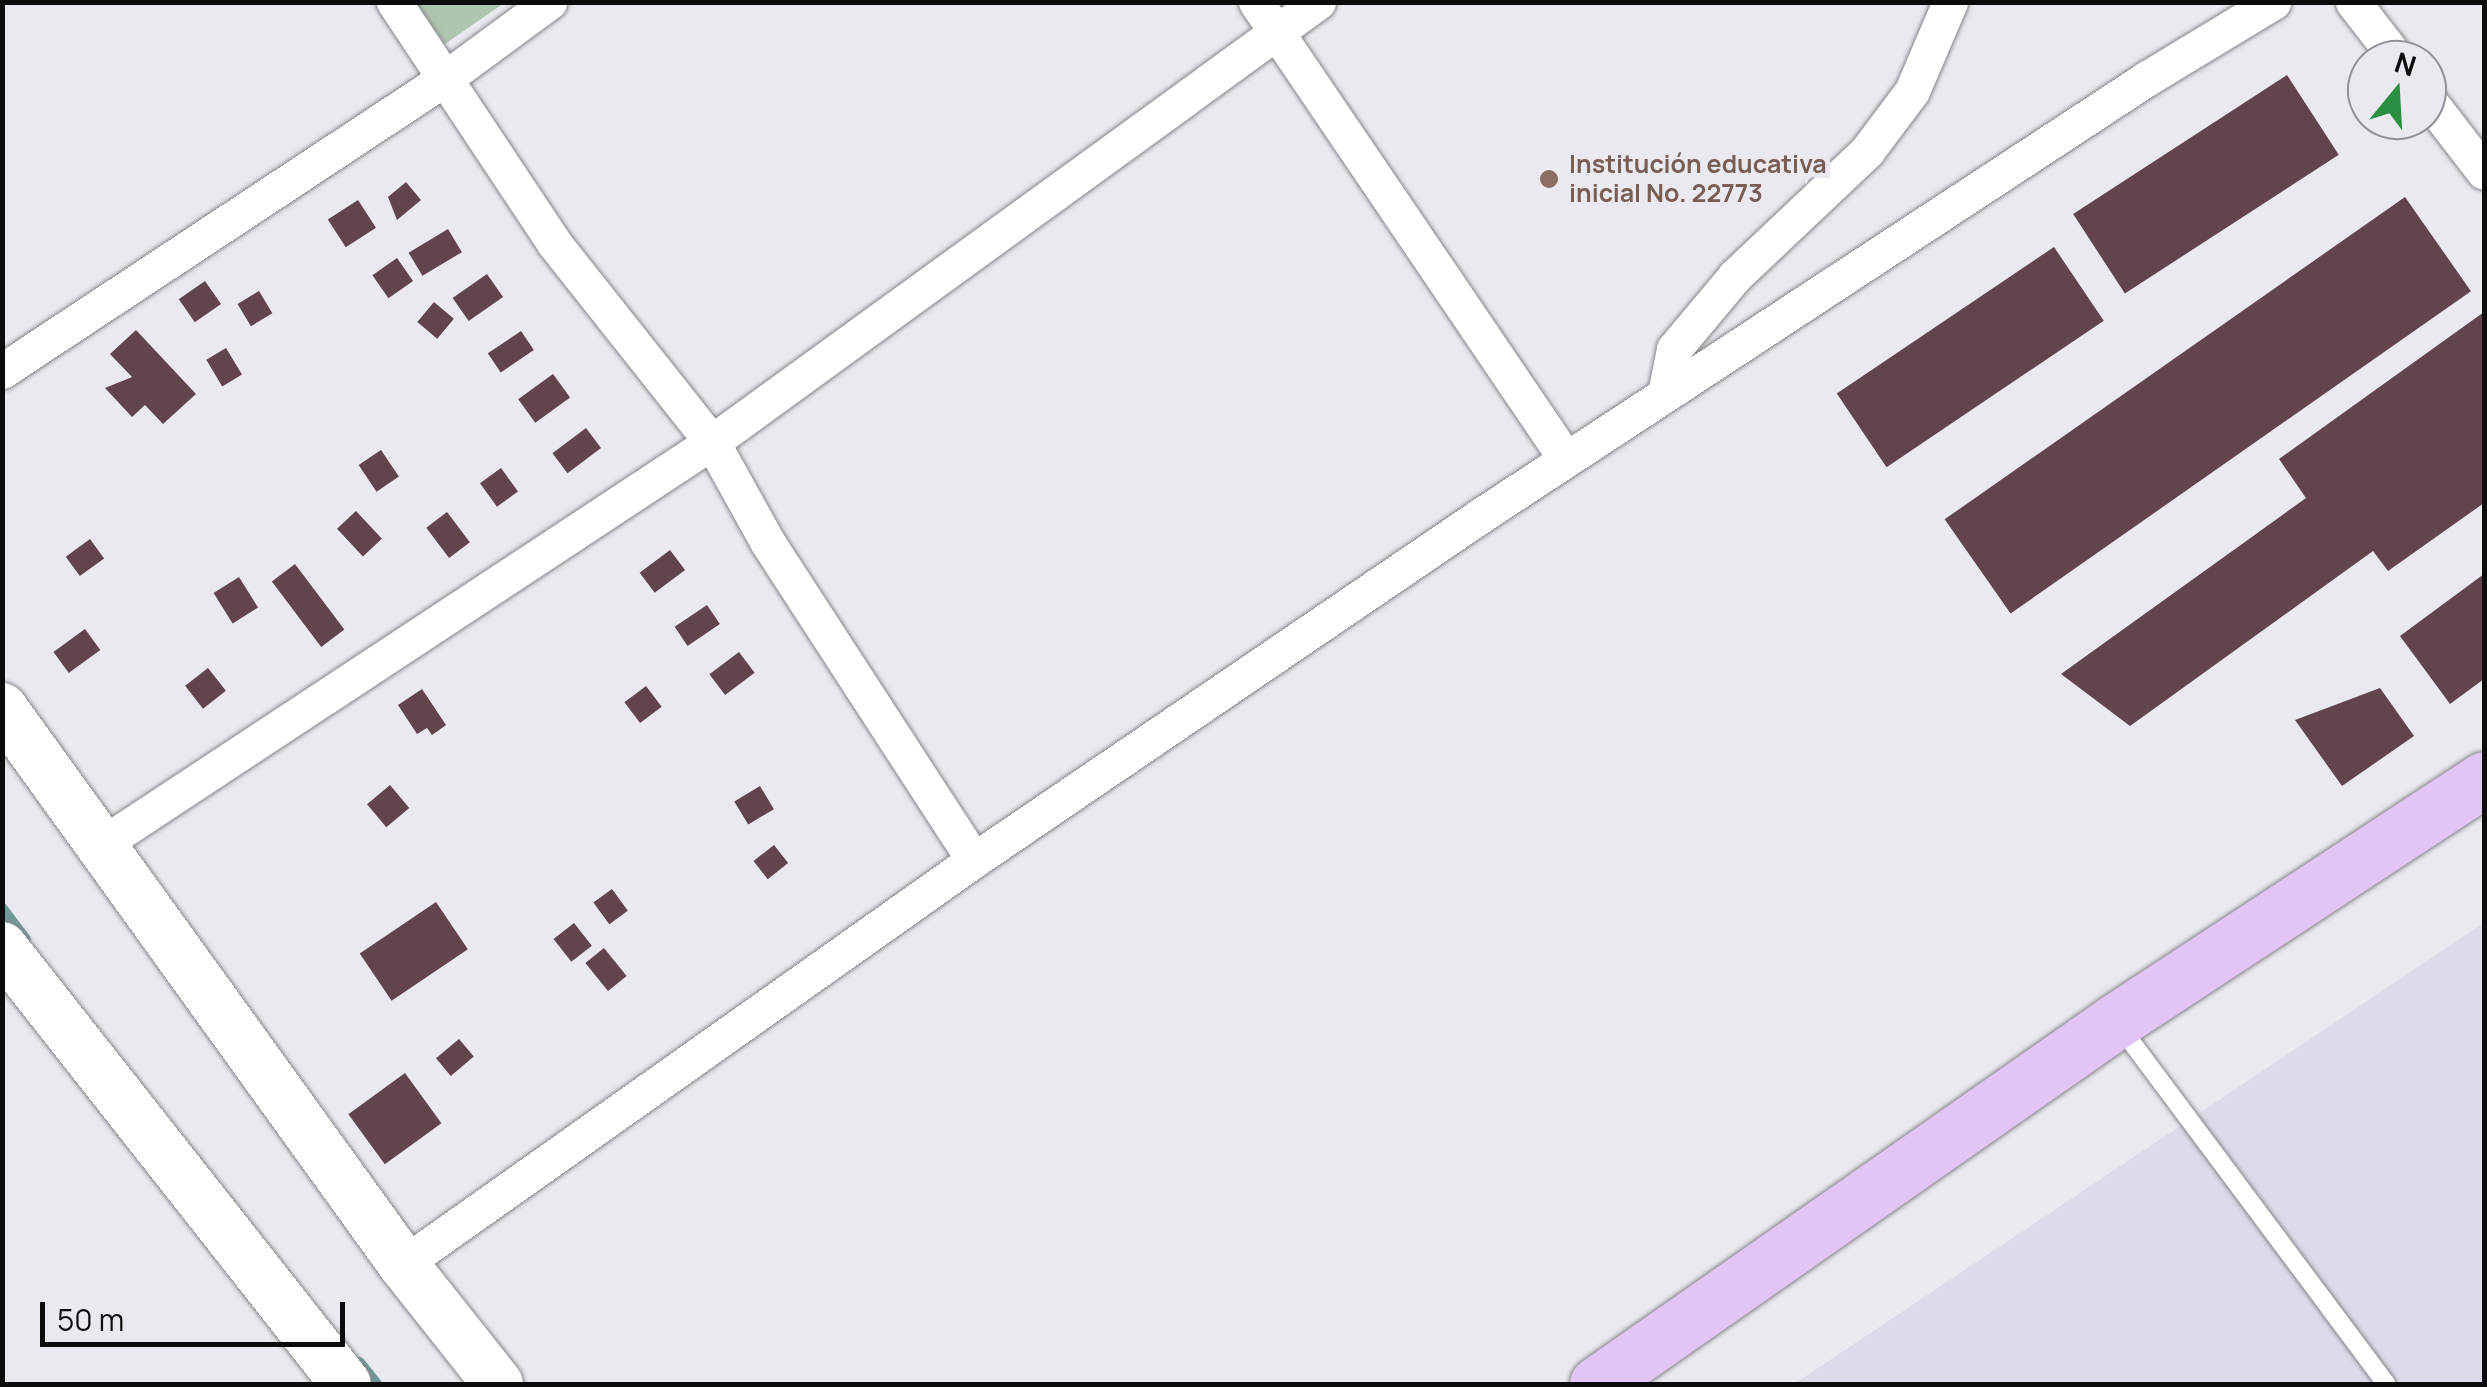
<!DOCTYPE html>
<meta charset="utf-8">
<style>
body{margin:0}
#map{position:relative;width:2487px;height:1387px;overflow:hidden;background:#e9e9ef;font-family:Manrope,sans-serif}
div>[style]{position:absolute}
.built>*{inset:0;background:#dbdce9}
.green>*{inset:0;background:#aec5af}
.stream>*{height:12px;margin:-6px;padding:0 6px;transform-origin:6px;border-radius:6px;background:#719999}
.building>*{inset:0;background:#62444d;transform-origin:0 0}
.roads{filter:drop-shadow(0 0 2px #85858a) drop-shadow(0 0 2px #85858a)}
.lane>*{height:18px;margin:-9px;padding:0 9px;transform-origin:9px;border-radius:9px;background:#fff}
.street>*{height:35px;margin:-17.5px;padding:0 17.5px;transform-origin:17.5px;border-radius:17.5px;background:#fff}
.secondary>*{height:50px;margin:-25px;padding:0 25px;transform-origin:25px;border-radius:25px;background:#fff}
.primary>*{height:55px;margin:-27.5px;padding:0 27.5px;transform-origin:27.5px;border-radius:27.5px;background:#e3c5f5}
.dots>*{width:28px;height:28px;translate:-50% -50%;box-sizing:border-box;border:5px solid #e9e9ef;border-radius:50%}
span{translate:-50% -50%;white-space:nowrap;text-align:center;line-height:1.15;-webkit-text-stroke:10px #e9e9ef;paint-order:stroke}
.education-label{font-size:25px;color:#785e54;font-weight:700}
.left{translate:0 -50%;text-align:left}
.frame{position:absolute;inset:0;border:5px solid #0c0c0e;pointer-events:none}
.north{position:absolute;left:2347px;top:40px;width:100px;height:100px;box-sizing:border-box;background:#e9e9ef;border:2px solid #919195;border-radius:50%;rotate:18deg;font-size:28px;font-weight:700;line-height:40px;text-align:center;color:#0c0c0e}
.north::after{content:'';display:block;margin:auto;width:35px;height:45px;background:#2b8f43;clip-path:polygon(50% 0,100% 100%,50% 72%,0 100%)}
.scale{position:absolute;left:40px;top:1302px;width:305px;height:45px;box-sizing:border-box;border:5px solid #0c0c0e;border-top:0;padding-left:12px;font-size:30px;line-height:35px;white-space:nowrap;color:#0c0c0e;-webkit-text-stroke:8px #e9e9ef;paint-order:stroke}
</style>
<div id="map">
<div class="built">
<div style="clip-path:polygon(2484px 923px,2484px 1384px,1794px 1384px)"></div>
</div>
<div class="green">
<div style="clip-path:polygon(416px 3px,504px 3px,445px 44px)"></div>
</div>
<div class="stream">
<div style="left:2px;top:909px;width:38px;rotate:53deg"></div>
<div style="left:359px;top:1363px;width:27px;rotate:51deg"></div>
</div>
<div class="building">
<div style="left:2287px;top:75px;width:95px;height:255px;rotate:57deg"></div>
<div style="clip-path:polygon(406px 182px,421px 200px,397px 220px,388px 197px)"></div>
<div style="left:2405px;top:197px;width:115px;height:562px;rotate:55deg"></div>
<div style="left:358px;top:200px;width:33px;height:36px;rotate:57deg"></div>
<div style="left:448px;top:229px;width:27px;height:46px;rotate:59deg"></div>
<div style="left:2054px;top:247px;width:89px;height:262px;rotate:56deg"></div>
<div style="left:397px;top:258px;width:28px;height:30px;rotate:55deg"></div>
<div style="left:487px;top:274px;width:28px;height:42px;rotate:55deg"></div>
<div style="left:205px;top:281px;width:28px;height:32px;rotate:55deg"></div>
<div style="left:259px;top:291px;width:26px;height:25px;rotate:59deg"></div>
<div style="left:434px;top:302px;width:26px;height:26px;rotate:40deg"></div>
<div style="clip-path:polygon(2484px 312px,2484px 503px,2388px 571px,2373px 551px,2130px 726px,2061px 674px,2306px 498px,2279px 459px)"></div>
<div style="clip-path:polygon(136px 330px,196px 394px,163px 424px,145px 405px,132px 417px,105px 388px,132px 377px,110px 354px)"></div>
<div style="left:521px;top:331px;width:23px;height:40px;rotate:56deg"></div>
<div style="left:226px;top:348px;width:31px;height:23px;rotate:59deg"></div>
<div style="left:553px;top:374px;width:29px;height:43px;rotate:54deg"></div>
<div style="left:586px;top:428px;width:25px;height:42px;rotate:53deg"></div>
<div style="left:381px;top:450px;width:32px;height:27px;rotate:56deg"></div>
<div style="left:501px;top:468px;width:29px;height:26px;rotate:54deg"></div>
<div style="left:356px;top:511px;width:38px;height:26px;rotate:47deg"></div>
<div style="left:447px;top:512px;width:38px;height:26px;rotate:53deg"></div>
<div style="left:90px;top:539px;width:24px;height:30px;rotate:54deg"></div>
<div style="left:670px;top:550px;width:25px;height:38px;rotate:53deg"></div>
<div style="left:295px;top:564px;width:82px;height:29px;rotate:53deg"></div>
<div style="clip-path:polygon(2484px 574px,2484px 679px,2450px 704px,2400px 636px)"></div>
<div style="left:239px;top:577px;width:36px;height:30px;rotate:58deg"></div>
<div style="left:707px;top:605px;width:23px;height:39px;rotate:56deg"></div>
<div style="left:85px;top:629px;width:26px;height:39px;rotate:54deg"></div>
<div style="left:739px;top:652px;width:26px;height:37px;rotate:53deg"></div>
<div style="left:208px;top:668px;width:29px;height:29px;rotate:52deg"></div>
<div style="left:646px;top:686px;width:26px;height:27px;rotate:53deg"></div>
<div style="clip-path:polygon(2380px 688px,2414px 736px,2342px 786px,2295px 720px)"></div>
<div style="clip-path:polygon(422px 689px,446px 725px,432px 735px,427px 728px,417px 734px,398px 705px)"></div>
<div style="left:390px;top:785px;width:30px;height:30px;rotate:50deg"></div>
<div style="left:760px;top:786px;width:27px;height:30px;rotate:59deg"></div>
<div style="left:774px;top:845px;width:23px;height:26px;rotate:52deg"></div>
<div style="left:612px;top:889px;width:27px;height:23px;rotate:54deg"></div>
<div style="left:436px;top:902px;width:57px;height:92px;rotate:56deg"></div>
<div style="left:574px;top:923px;width:29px;height:26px;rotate:52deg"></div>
<div style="left:604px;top:948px;width:36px;height:24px;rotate:51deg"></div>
<div style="left:459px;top:1039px;width:23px;height:30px;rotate:50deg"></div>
<div style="left:405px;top:1073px;width:62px;height:70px;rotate:54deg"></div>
</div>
<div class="roads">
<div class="lane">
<div style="left:2118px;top:1024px;width:449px;rotate:53.3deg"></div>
</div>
<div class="street">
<div style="left:394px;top:2px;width:289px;rotate:56.4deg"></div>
<div style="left:554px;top:243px;width:254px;rotate:51.6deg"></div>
<div style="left:712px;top:442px;width:115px;rotate:61deg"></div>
<div style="left:768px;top:543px;width:378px;rotate:57deg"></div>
<div style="left:1256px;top:2px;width:552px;rotate:55.85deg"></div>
<div style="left:2353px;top:2px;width:73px;rotate:52.2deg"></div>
<div style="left:2427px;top:98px;width:93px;rotate:52.4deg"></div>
<div style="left:2px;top:371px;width:533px;rotate:-33.45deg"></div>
<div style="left:447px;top:77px;width:127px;rotate:-36.3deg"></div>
<div style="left:1665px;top:394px;width:46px;rotate:-78.7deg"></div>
<div style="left:1674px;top:349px;width:95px;rotate:-50.1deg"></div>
<div style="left:1735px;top:276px;width:182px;rotate:-43.4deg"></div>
<div style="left:1867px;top:151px;width:75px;rotate:-53.1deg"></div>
<div style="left:1912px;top:91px;width:97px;rotate:-66.9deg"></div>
<div style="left:102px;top:844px;width:731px;rotate:-33.39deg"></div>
<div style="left:712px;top:442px;width:749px;rotate:-35.98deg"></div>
<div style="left:403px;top:1264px;width:699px;rotate:-35.28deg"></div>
<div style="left:974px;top:860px;width:615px;rotate:-34.21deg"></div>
<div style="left:1483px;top:514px;width:793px;rotate:-33.27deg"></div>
<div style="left:2146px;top:79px;width:149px;rotate:-31.2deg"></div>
</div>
<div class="secondary">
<div style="left:2px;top:708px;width:686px;rotate:54.2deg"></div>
<div style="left:403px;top:1264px;width:153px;rotate:51.6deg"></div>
<div style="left:2px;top:947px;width:556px;rotate:51.79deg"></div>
</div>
<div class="primary">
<div style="left:1597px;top:1384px;width:633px;rotate:-34.97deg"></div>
<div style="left:2116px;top:1021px;width:440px;rotate:-33.3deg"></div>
</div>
</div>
<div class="dots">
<div style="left:1549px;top:179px;background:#8d6e63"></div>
</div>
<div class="education-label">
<span class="left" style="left:1569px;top:179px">Institución educativa<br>inicial No. 22773</span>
</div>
<div class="frame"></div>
<div class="north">N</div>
<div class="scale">50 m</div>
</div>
